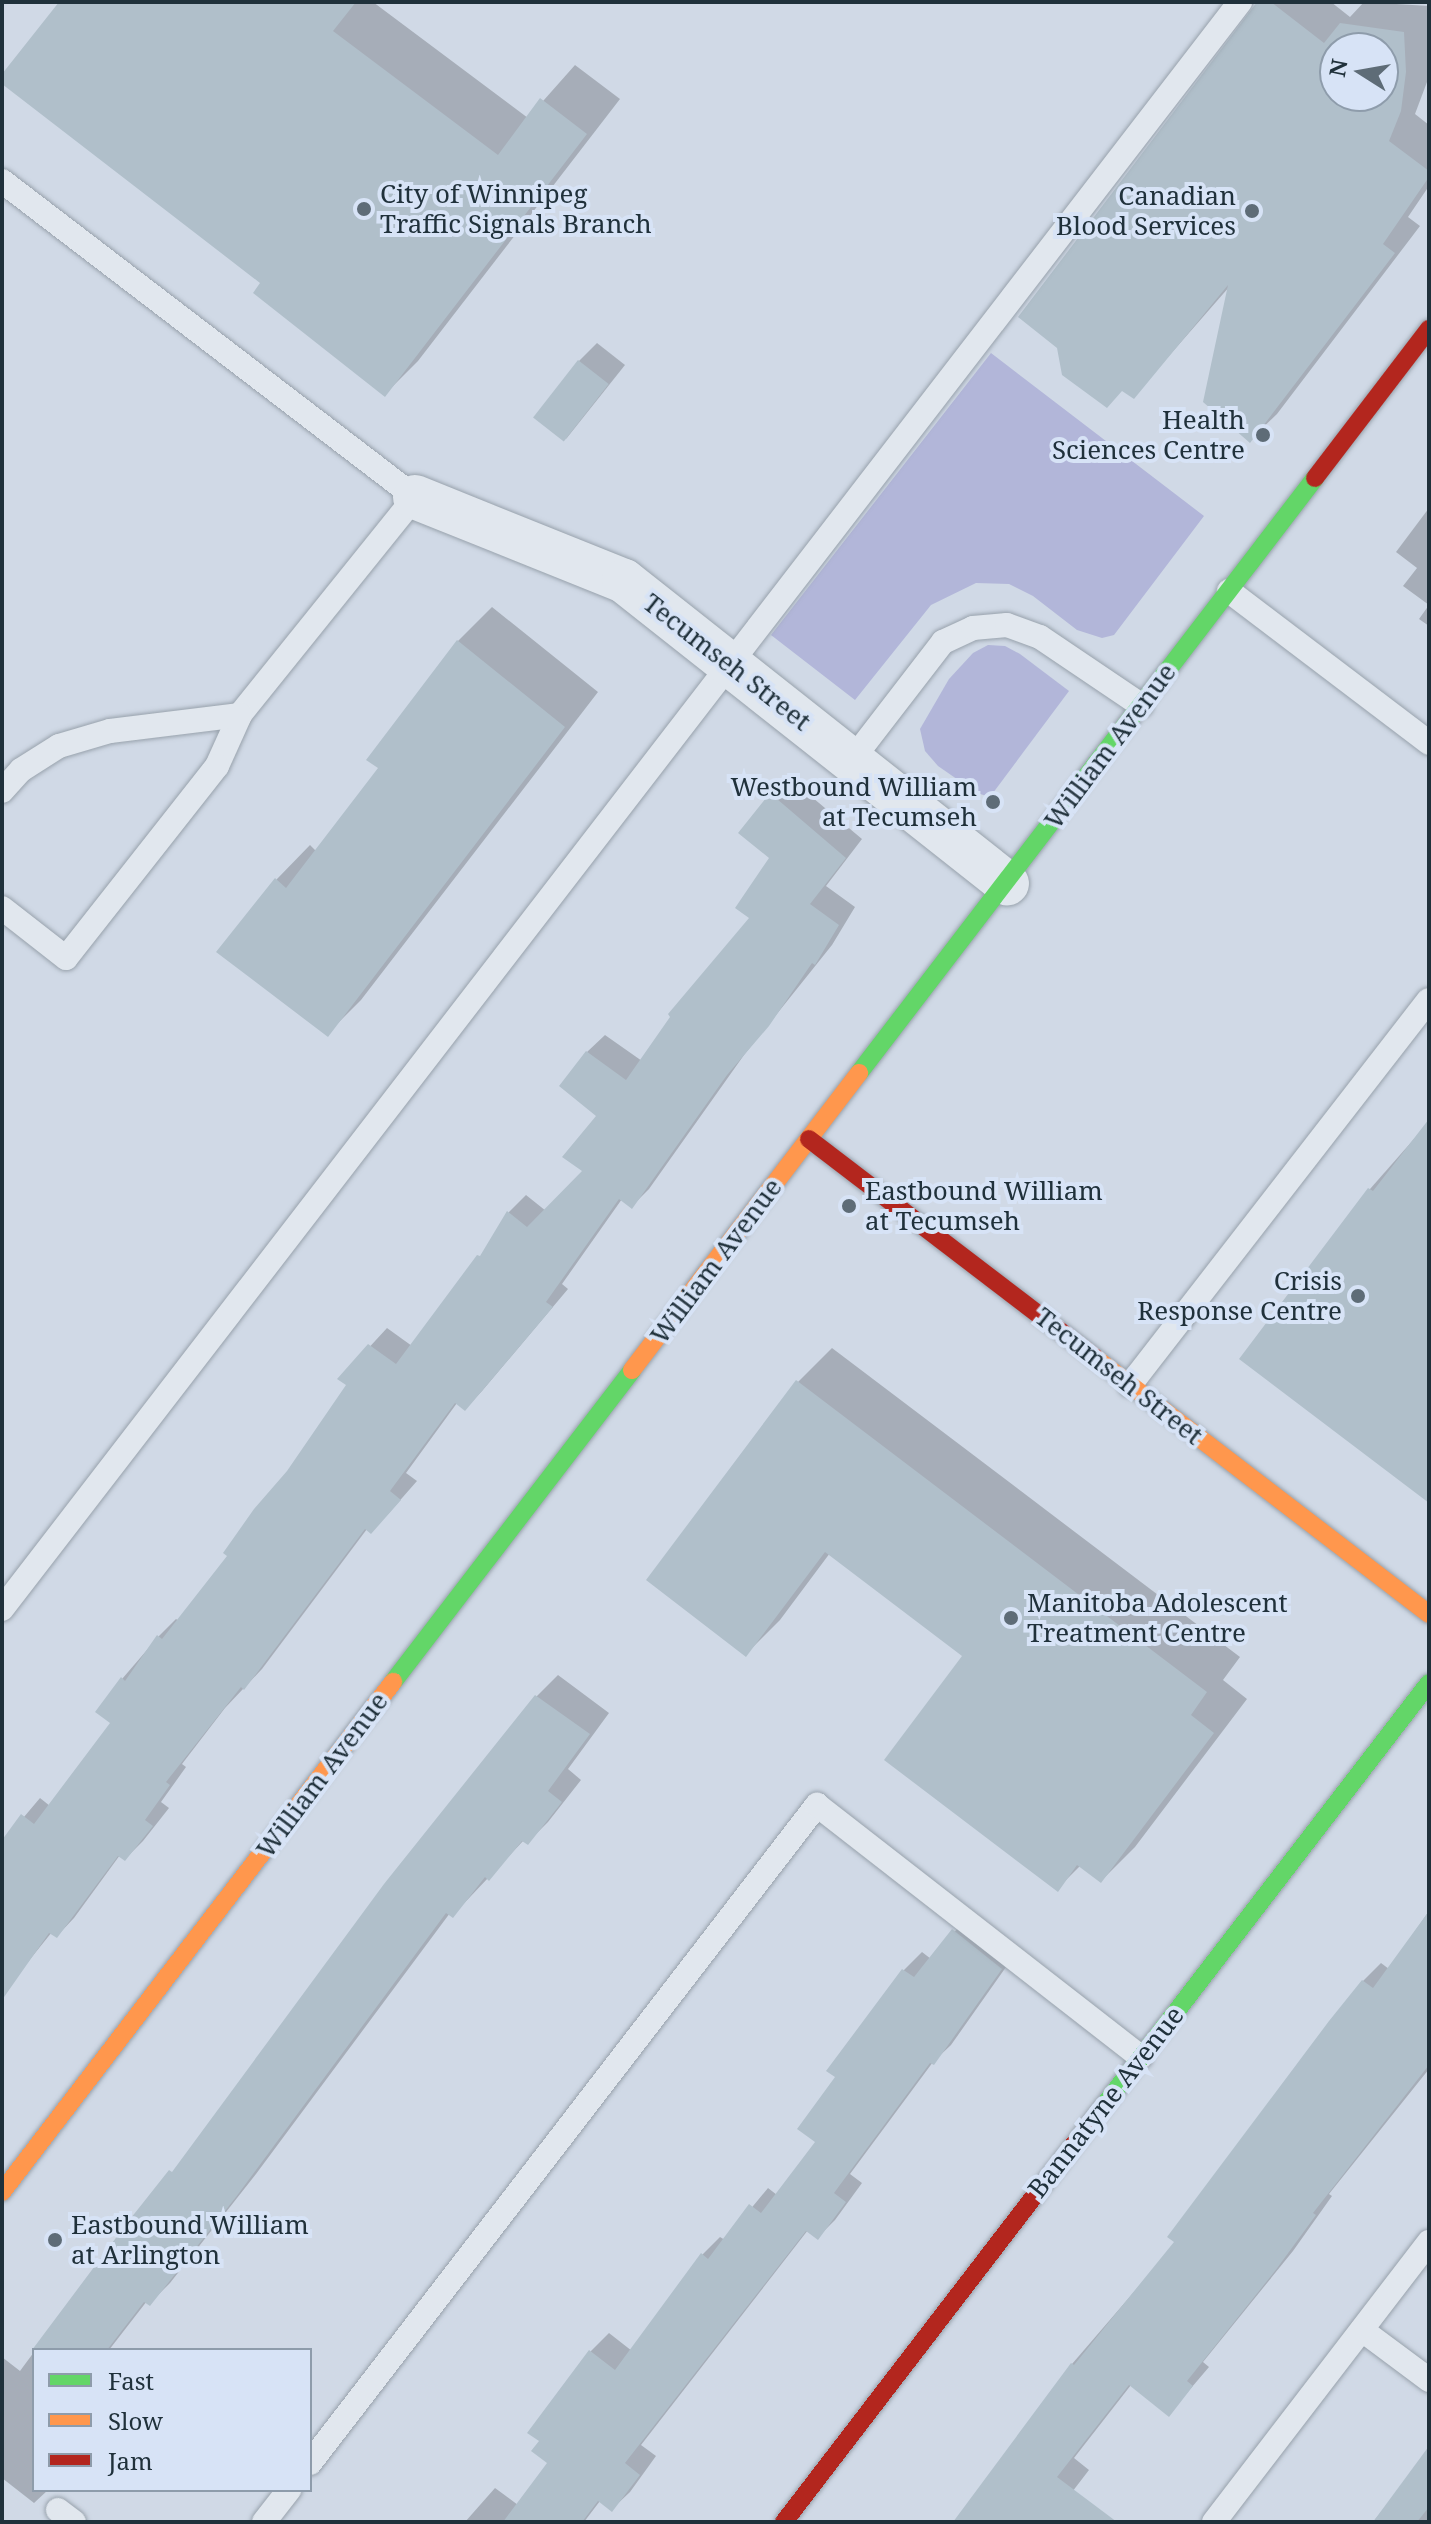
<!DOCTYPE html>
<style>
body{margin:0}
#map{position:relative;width:1431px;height:2524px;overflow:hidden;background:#d0d9e6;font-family:"Noto Serif",serif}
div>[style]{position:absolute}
.green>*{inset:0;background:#b2b6d9}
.shadow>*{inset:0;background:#0003}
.building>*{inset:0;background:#b0bfca;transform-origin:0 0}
.roads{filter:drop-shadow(0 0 2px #98a2ac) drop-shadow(0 0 2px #98a2ac)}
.lane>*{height:24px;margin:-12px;padding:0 12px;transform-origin:12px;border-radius:12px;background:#e1e7ee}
.street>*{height:44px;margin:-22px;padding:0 22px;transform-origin:22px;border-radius:22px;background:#e1e7ee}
.fast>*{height:18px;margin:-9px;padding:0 9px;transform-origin:9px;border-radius:9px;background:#63d668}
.slow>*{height:18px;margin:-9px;padding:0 9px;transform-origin:9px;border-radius:9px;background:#ff974d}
.jam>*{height:18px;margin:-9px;padding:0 9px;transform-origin:9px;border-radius:9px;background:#b3261e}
.dots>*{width:22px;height:22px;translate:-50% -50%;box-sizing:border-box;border:4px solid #d7e3f6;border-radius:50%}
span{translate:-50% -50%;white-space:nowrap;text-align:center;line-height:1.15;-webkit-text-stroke:8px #d7e3f6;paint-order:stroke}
.poi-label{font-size:26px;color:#20313b}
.left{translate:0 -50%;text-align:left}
.right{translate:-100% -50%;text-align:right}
.street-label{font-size:26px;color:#20313b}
.frame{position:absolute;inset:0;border:4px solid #20313b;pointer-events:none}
.legend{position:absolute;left:32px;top:2348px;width:280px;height:144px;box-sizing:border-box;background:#d7e3f6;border:2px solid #8e9cab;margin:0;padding:10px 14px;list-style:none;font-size:24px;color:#20313b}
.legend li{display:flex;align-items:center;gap:16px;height:40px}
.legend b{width:40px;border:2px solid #8e9cab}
.north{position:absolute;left:1319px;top:32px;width:80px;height:80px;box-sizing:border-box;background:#d7e3f6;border:2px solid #8e9cab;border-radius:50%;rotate:281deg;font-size:22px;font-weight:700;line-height:32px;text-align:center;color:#20313b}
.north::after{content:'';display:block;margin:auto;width:28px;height:36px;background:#5e6c77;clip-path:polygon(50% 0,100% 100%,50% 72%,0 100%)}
</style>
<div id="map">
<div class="green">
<div style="clip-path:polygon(991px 353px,1204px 516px,1114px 635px,1102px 638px,1077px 630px,1033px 596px,1009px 584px,976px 583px,931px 605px,855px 700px,771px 635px)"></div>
<div style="clip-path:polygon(988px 645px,1005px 646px,1020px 654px,1069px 691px,990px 797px,977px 793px,938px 766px,925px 751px,920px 729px,949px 679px,973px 653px)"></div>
</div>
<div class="shadow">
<div style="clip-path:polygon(61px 2px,373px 2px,528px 118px,575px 65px,620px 99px,418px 361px,384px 395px,263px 283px,2px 81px)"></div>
<div style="clip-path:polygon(evenodd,1260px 2px,1331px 2px,1350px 17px,1364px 2px,1429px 6px,1427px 82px,1415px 114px,1429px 125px,1429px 186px,1408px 217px,1420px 226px,1277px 414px,1250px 440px,1230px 286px,1133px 397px,1260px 2px,1335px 48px,1383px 48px,1383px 96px,1335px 96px,1335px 48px)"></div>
<div style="clip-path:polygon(597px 343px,625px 365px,566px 439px,579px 361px)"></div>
<div style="clip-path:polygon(1429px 508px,1429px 626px,1419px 619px,1429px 605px,1403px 586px,1417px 568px,1396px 552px)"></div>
<div style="clip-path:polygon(492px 607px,598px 692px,361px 1000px,327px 1034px,219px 951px,277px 879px,310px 845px,317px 852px,381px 768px,369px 760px,458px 641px)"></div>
<div style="clip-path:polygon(788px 777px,862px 839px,826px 886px,855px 907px,832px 945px,744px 1055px,649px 1189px,632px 1206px,622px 1199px,562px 1284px,568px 1289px,482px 1391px,465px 1409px,457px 1403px,406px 1473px,417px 1481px,388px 1514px,367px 1529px,262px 1669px,225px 1708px,182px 1764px,186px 1767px,161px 1802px,169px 1808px,143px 1841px,125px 1859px,120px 1855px,74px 1918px,57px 1936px,52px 1932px,2px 1994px,2px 1843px,40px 1798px,50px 1806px,113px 1722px,122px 1679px,159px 1636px,176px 1619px,179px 1621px,230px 1555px,348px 1384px,340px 1379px,387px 1328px,412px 1346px,488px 1247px,509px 1212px,526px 1195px,546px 1211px,585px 1171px,599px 1116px,587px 1052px,605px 1035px,642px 1061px,752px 918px,772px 858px,771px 794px)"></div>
<div style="clip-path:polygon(1429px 1122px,1429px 1501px,1242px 1359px,1370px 1189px)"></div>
<div style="clip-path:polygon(832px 1348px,1240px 1657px,1223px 1680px,1247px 1699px,1135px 1847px,1101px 1881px,1081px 1865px,1057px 1889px,965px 1655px,830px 1553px,780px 1620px,746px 1654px,798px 1382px)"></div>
<div style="clip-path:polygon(558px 1675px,609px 1713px,568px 1769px,581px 1780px,548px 1822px,527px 1843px,524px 1840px,453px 1915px,450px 1913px,256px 2174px,170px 2283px,150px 2303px,147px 2301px,109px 2350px,35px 2350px,185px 2158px,386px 1885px,537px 1696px)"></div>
<div style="clip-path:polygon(1429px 1911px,1429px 2069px,1329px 2194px,1332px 2196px,1293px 2251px,1203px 2362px,1209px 2367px,1169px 2414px,1131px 2385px,1074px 2458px,1089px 2470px,1049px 2522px,954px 2522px,1072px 2364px,1177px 2242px,1363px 1981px,1381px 1963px,1389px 1969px)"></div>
<div style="clip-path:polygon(971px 1913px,1018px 1950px,951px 2045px,933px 2062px,850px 2174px,862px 2183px,835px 2220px,818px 2237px,808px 2230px,641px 2445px,656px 2456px,630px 2492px,612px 2509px,600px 2501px,584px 2522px,465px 2522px,495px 2488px,518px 2505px,550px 2463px,541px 2441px,530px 2432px,591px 2351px,609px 2333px,632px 2351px,702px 2255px,720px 2237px,725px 2240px,768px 2188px,777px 2195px,818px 2142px,838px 2077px,828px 2070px,904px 1970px,922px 1952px,931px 1959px)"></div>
<div style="clip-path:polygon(34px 2352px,34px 2490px,48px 2490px,34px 2503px,2px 2478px,2px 2357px,20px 2371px)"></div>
<div style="clip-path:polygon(1429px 2452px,1429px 2522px,1373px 2522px)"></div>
</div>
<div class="building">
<div style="clip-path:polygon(59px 2px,356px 2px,333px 31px,498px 155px,540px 98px,587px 134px,385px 397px,253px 293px,260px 283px,2px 84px,2px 74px)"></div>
<div style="clip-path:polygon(evenodd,1257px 2px,1271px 2px,1324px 43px,1340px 23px,1404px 32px,1406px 72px,1401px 111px,1389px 141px,1429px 171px,1429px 177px,1383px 244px,1395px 253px,1250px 443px,1203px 402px,1228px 285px,1134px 399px,1122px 391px,1107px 408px,1062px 375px,1057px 348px,1018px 317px,1257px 2px,1335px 48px,1383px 48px,1383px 96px,1335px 96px,1335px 48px)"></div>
<div style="left:578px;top:360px;width:39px;height:73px;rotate:38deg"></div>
<div style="clip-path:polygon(457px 640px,565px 727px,328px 1037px,216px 952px,275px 878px,286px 888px,378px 768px,366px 760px)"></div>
<div style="clip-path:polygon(770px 793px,846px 858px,810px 904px,839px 925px,815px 965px,812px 963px,769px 1026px,727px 1075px,632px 1209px,619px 1199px,546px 1302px,553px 1307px,465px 1411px,455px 1403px,390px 1491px,401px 1500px,371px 1534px,365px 1529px,244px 1690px,241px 1687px,166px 1782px,170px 1785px,145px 1820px,153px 1826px,125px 1861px,118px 1856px,57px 1938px,49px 1933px,2px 2000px,2px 1840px,21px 1814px,34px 1824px,110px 1723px,95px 1712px,121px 1677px,125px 1681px,157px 1635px,162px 1639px,227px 1556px,223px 1553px,254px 1509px,287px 1471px,346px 1385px,337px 1379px,368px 1344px,396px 1364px,477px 1255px,480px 1256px,507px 1211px,527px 1227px,582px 1171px,562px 1157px,596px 1116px,559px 1086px,586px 1051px,626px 1080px,670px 1017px,668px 1014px,749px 918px,735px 908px,769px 858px,738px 833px)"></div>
<div style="clip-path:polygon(1429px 1119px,1429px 1503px,1239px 1359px,1368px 1188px,1373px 1191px)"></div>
<div style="clip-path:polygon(796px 1380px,1207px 1692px,1191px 1715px,1214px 1733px,1101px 1883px,1077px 1865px,1058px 1892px,884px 1760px,962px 1656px,825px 1552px,746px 1657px,646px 1580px)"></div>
<div style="clip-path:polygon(535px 1695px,590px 1734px,548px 1791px,562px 1802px,528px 1845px,522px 1841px,489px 1881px,485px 1877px,453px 1918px,446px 1913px,236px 2197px,150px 2306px,144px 2302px,107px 2350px,32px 2350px,127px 2223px,169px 2170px,172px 2172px,384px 1884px)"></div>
<div style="clip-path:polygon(1429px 1911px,1429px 2065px,1313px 2213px,1316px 2215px,1275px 2271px,1187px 2381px,1193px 2386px,1169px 2417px,1129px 2385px,1057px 2477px,1117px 2522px,953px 2522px,1071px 2363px,1074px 2365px,1174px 2242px,1167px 2237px,1329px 2021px,1362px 1980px,1373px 1988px)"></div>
<div style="clip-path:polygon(952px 1929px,1002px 1969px,934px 2065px,930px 2063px,834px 2193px,846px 2202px,818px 2240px,806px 2231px,625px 2463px,640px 2475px,612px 2512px,598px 2501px,582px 2522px,503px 2522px,547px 2463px,531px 2451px,539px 2441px,527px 2433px,589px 2350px,615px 2370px,701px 2253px,708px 2259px,749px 2204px,761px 2213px,815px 2142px,797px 2129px,835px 2077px,826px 2071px,902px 1969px,914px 1977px)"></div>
<div style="clip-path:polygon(1429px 2446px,1429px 2507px,1417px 2522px,1373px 2522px)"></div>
</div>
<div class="roads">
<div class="lane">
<div style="left:2px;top:181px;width:520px;rotate:37.42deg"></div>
<div style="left:415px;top:497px;width:280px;rotate:128.8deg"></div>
<div style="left:240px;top:715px;width:56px;rotate:114.3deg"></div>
<div style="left:217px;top:766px;width:244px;rotate:128.2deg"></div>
<div style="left:66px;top:958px;width:81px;rotate:-142deg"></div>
<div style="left:1229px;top:591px;width:251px;rotate:37.2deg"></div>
<div style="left:852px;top:760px;width:149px;rotate:-52.4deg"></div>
<div style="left:943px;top:642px;width:33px;rotate:-25deg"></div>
<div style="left:973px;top:628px;width:34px;rotate:-5deg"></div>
<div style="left:1007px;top:625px;width:35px;rotate:20deg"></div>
<div style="left:1040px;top:637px;width:122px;rotate:34deg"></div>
<div style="left:2px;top:791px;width:28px;rotate:-48deg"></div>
<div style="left:21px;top:770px;width:45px;rotate:-32.3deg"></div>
<div style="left:59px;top:746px;width:53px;rotate:-16.4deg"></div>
<div style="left:110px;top:731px;width:131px;rotate:-7deg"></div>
<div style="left:1130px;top:1385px;width:487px;rotate:-52.2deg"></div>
<div style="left:2px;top:1609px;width:2029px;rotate:-52.39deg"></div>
<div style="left:1362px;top:2330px;width:84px;rotate:36.7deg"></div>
<div style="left:310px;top:2463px;width:831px;rotate:-52.39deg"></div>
<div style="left:817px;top:1805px;width:410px;rotate:37.9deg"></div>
<div style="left:58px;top:2510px;width:20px;rotate:37deg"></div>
<div style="left:264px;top:2522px;width:41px;rotate:-52deg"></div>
<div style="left:1214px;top:2522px;width:353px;rotate:-52.5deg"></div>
</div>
<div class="street">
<div style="left:415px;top:497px;width:225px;rotate:21.9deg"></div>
<div style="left:624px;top:581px;width:488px;rotate:38.3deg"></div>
</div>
<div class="fast">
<div style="left:859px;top:1073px;width:750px;rotate:-52.53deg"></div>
<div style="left:393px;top:1682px;width:393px;rotate:-52.5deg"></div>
<div style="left:1099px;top:2112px;width:541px;rotate:-52.43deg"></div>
</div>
<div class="slow">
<div style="left:1094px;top:1357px;width:422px;rotate:37.5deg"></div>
<div style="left:632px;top:1370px;width:374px;rotate:-52.6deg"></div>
<div style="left:2px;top:2192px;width:643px;rotate:-52.52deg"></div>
</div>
<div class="jam">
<div style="left:1315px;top:478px;width:188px;rotate:-52.6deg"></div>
<div style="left:809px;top:1139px;width:359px;rotate:37.4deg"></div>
<div style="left:784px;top:2522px;width:517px;rotate:-52.47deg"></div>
</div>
</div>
<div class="dots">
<div style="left:364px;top:209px;background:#5e6c77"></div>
<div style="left:1252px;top:211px;background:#5e6c77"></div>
<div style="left:1263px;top:435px;background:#5e6c77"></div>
<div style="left:993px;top:802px;background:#5e6c77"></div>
<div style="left:849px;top:1206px;background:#5e6c77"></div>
<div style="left:1358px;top:1296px;background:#5e6c77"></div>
<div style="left:1011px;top:1618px;background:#5e6c77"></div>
<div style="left:55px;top:2240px;background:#5e6c77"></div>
</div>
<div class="poi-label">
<span class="left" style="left:380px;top:209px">City of Winnipeg<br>Traffic Signals Branch</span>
<span class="right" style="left:1236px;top:211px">Canadian<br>Blood Services</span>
<span class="right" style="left:1245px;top:435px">Health<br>Sciences Centre</span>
<span class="right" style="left:977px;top:802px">Westbound William<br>at Tecumseh</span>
<span class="left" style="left:865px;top:1206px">Eastbound William<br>at Tecumseh</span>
<span class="right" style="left:1342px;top:1296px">Crisis<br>Response Centre</span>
<span class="left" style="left:1027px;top:1618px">Manitoba Adolescent<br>Treatment Centre</span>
<span class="left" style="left:71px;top:2240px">Eastbound William<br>at Arlington</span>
</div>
<div class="street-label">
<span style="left:727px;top:662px;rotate:38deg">Tecumseh Street</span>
<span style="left:1110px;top:746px;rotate:-53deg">William Avenue</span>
<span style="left:716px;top:1261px;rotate:-53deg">William Avenue</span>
<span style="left:1119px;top:1376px;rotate:38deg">Tecumseh Street</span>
<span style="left:322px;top:1775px;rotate:-53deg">William Avenue</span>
<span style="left:1106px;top:2102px;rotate:-52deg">Bannatyne Avenue</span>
</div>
<div class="frame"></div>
<ul class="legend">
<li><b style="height:10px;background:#63d668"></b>Fast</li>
<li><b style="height:10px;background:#ff974d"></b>Slow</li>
<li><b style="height:10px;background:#b3261e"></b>Jam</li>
</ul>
<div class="north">N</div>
</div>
